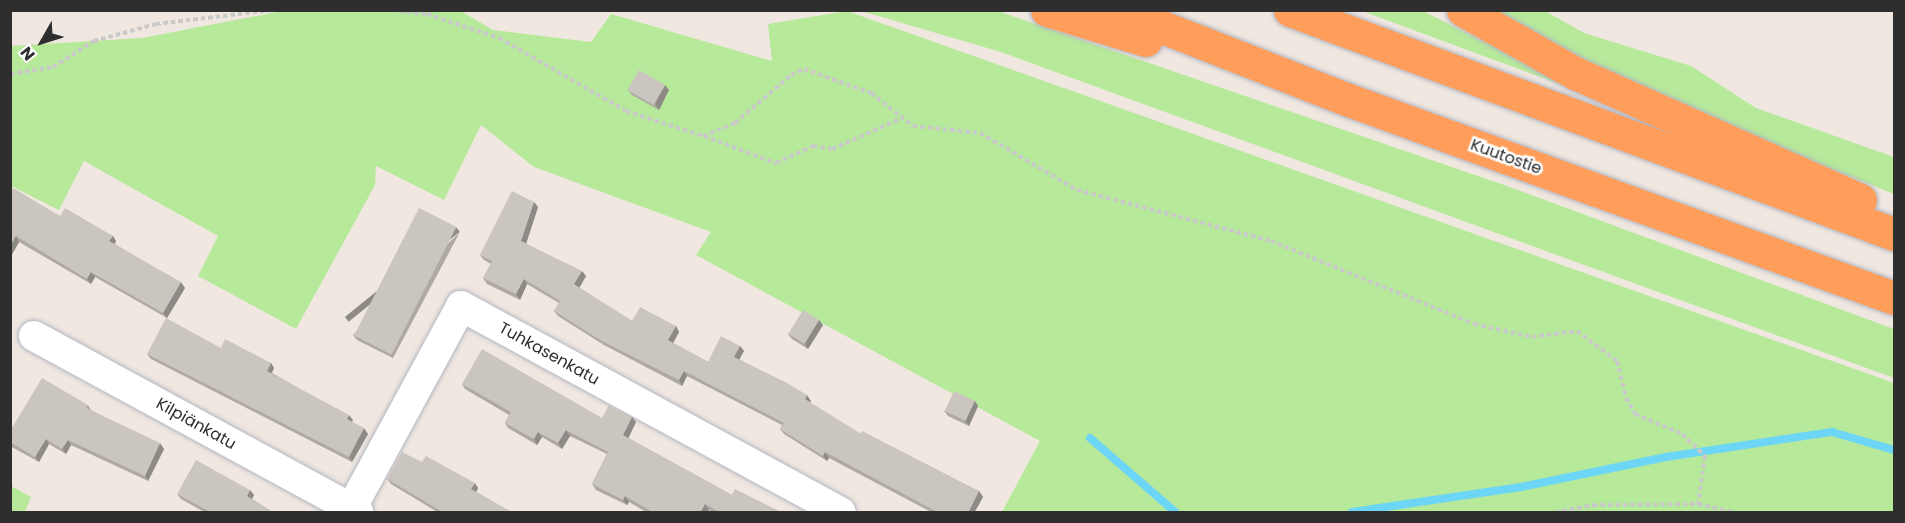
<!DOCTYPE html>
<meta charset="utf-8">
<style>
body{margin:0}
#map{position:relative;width:1905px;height:523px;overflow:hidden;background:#f0e8e0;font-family:Poppins,sans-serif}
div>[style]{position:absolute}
.green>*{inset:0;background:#b6e999}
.stream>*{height:8px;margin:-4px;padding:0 4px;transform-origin:4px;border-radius:4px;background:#6dd6f7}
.path>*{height:4px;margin-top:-2px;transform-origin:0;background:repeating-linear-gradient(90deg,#c9c9c9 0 4.5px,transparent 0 7.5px)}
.roads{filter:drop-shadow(0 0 2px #b4b6c2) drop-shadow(0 0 2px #b4b6c2)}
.minor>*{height:30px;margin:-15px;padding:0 15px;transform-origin:15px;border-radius:15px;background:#fff}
.highway>*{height:33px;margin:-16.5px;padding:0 16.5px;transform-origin:16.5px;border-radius:16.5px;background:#ff9e5b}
.wall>*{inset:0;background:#afa9a4}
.shaded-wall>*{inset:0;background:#8e8a86;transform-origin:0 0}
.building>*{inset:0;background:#cbc5bf;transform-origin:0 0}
span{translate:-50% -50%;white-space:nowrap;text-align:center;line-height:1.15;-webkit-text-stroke:5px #fff;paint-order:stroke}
.street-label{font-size:16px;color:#2e2e2e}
.frame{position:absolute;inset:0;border:12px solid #2e2e2e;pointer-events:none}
.north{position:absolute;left:12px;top:12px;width:60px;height:60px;-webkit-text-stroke:4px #fff;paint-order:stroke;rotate:231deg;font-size:16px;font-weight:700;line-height:24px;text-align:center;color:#2e2e2e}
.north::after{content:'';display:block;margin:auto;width:21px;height:27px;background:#2e2e2e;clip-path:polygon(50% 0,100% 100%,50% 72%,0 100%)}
</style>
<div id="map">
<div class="green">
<div style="clip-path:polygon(459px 10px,493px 30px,591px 42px,611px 14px,772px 61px,768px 24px,847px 11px,1894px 383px,1894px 512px,1002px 512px,1040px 441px,696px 255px,711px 232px,534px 167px,481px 125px,444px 200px,376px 166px,375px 185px,296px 329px,198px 276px,218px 236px,84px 161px,59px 210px,11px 186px,10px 46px,142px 38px,282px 11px)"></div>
<div style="clip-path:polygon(861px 11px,998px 11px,1507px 186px,1894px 329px,1894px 378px,1001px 52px)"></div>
<div style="clip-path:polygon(1362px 11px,1423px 11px,1589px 95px)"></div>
<div style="clip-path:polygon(1493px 11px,1545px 11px,1584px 33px,1691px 66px,1756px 108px,1894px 157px,1894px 194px,1762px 141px,1585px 61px)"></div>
<div style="clip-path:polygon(11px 486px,31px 497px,25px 512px,11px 512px)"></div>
</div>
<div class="stream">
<div style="left:1090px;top:438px;width:113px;rotate:41deg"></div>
<div style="left:1352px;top:512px;width:171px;rotate:-8.4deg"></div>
<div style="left:1521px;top:487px;width:148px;rotate:-11.7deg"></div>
<div style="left:1666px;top:457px;width:168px;rotate:-8.6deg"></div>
<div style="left:1832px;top:432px;width:65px;rotate:16.2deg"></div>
</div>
<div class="path">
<div style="left:392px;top:10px;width:35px;rotate:7deg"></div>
<div style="left:427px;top:14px;width:76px;rotate:18.4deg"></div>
<div style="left:499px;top:38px;width:146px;rotate:29.9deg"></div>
<div style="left:626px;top:111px;width:81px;rotate:18deg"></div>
<div style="left:703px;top:136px;width:35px;rotate:-22deg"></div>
<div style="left:735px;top:123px;width:74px;rotate:-40.6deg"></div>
<div style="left:791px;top:75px;width:14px;rotate:-25deg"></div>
<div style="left:804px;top:69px;width:71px;rotate:19.7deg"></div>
<div style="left:871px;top:93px;width:53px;rotate:38.2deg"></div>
<div style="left:913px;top:126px;width:67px;rotate:6deg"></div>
<div style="left:980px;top:133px;width:113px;rotate:30.4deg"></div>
<div style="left:1077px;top:190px;width:201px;rotate:14.7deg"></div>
<div style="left:1271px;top:241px;width:219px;rotate:22.2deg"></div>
<div style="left:1474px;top:324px;width:59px;rotate:12.6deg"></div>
<div style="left:1532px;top:337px;width:45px;rotate:-7.6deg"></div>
<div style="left:1577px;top:331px;width:50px;rotate:36.9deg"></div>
<div style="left:1617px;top:361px;width:38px;rotate:76deg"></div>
<div style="left:1626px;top:398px;width:18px;rotate:61deg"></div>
<div style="left:1635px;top:414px;width:51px;rotate:23.1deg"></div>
<div style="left:1682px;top:434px;width:32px;rotate:44deg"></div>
<div style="left:1705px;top:456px;width:49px;rotate:98.3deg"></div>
<div style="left:1698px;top:504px;width:35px;rotate:13deg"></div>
<div style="left:10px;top:74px;width:44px;rotate:-9.2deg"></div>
<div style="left:53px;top:67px;width:49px;rotate:-32.4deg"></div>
<div style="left:94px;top:41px;width:64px;rotate:-15.3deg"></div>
<div style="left:156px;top:24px;width:116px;rotate:-6.9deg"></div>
<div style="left:704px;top:136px;width:77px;rotate:20.6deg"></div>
<div style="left:776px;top:163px;width:41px;rotate:-24.7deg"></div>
<div style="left:813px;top:146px;width:19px;rotate:9deg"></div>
<div style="left:832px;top:149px;width:77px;rotate:-23.9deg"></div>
<div style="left:1555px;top:512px;width:39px;rotate:-10deg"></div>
<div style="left:1593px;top:505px;width:105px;rotate:-0.5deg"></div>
</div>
<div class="roads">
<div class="minor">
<div style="left:34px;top:336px;width:369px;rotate:28.5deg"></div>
<div style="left:351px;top:509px;width:231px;rotate:-61.5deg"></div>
<div style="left:461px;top:306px;width:432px;rotate:28.5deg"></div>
</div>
<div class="highway">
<div style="left:1047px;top:10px;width:103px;rotate:16.9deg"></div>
<div style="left:1119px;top:10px;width:244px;rotate:21.4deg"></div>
<div style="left:1346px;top:99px;width:583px;rotate:19.96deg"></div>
<div style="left:1290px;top:10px;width:644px;rotate:20.35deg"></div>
<div style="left:1463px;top:10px;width:129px;rotate:29.4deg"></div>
<div style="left:1575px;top:73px;width:312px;rotate:24deg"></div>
</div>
</div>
<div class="wall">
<div style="clip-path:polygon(628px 90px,669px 90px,659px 110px,632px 95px)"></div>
<div style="clip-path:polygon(10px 192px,60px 216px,113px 236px,116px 241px,115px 244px,185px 288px,167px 318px,95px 277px,91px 284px,19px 242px,10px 258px)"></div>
<div style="clip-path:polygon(534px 202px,538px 207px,526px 244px,586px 276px,579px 288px,632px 321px,676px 326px,679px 332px,673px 343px,708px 362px,740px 346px,744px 351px,739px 359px,811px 401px,810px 403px,861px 434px,979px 491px,983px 497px,974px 513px,933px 513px,829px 458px,827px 461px,784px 434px,780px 429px,782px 425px,687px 376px,682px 386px,604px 345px,558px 316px,554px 311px,559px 303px,527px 284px,520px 300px,487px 284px,483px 278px,491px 264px,484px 260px,480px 255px)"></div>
<div style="clip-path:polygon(460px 232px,393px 358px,357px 340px,353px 335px)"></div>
<div style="clip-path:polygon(819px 320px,823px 325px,808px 349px,792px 339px,788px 334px)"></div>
<div style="clip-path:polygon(221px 348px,271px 363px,274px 368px,272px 373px,353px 420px,352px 422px,368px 434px,352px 462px,151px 359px,147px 354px)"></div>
<div style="clip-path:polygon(462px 384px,602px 418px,632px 417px,636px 422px,628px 438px,732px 495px,783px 513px,714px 513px,709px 510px,707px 513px,648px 513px,629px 502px,627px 505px,596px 490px,592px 484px,607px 454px,570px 436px,562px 449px,542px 437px,537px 445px,508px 428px,505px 423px,509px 415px,465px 389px)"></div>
<div style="clip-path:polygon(975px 401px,978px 406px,969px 426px,948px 416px,944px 411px)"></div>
<div style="clip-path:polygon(88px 405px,91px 410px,164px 449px,148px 481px,71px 445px,66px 454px,49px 444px,39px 462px,10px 446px,10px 431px)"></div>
<div style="clip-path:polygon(422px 462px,478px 488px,476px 492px,513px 513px,439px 513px,391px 484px,387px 479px)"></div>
<div style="clip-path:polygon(250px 490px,254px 495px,252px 499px,274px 513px,206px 513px,181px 499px,177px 494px)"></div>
</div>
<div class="shaded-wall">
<div style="clip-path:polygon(665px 85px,669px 90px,659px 110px,655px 104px)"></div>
<div style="clip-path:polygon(534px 202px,538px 207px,525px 247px,521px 241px)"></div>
<div style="left:456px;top:227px;width:6px;height:143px;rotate:51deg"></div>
<div style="clip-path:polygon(16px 236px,19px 242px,10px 258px,10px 246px)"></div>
<div style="clip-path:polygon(113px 236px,116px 241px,113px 246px,109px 241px)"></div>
<div style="clip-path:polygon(582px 271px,586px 276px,578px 290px,574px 284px)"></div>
<div style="clip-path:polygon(91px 272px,95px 277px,91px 284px,87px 279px)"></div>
<div style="clip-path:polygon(524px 279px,527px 284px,520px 300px,516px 294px)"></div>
<div style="clip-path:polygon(181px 282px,185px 288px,167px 318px,163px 313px)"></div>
<div style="clip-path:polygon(819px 320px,823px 325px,808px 349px,805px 344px)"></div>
<div style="clip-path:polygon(676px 326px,679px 332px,672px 345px,668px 340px)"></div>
<div style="clip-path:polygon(740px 346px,744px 351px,738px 362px,734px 357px)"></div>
<div style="clip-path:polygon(271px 363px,274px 368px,270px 376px,267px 371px)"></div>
<div style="clip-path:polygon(684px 371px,687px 376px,682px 386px,679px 380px)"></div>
<div style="clip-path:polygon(807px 395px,811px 401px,808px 405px,805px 399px)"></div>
<div style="clip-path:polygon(975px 401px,978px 406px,969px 426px,965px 421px)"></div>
<div style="clip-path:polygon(349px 415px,353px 420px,350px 424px,347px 419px)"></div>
<div style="clip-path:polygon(632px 417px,636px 422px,627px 441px,623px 435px)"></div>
<div style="clip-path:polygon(364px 428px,368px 434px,352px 462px,349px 457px)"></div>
<div style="clip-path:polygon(566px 430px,570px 436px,562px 449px,558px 443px)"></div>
<div style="clip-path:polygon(538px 432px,542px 437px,537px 445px,534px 439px)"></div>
<div style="clip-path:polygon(46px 439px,49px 444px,39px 462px,35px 457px)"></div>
<div style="clip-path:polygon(68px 440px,71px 445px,66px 454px,62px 449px)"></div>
<div style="clip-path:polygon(160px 443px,164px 449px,148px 481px,145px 476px)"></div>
<div style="clip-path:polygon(825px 452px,829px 458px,827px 461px,823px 456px)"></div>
<div style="clip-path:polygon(475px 483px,478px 488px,475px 495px,471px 489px)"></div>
<div style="clip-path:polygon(250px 490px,254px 495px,250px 502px,247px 496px)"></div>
<div style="clip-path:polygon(979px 491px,983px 497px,974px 513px,968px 513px)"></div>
<div style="clip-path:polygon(625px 496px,629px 502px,627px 505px,623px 500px)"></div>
<div style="clip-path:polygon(705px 504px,709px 510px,707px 513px,700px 513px)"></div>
</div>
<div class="building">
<div style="left:639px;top:70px;width:30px;height:23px;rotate:30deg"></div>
<div style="clip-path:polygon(13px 188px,60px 216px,65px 208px,113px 236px,109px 241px,181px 282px,163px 313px,91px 272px,87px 279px,16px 236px,10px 246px,10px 192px)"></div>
<div style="clip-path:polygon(512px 191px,534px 202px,521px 241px,582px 271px,574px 284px,632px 321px,640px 307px,676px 326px,668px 340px,708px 362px,721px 336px,740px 346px,734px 357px,787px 383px,807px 395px,805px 399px,861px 434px,862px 431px,979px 491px,968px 513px,939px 513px,825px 452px,823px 456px,780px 429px,784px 423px,684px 371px,679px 380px,600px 340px,554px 311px,560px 301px,524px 279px,516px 294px,483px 278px,492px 261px,480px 255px)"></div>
<div style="left:419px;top:208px;width:42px;height:143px;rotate:27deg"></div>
<div style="left:803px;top:310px;width:19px;height:28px;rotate:32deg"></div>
<div style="clip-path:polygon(166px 318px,221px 348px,225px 339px,271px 363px,267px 371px,349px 415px,347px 419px,364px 428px,349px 457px,147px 354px)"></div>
<div style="clip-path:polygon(482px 349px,602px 418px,609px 405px,632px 417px,623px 435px,732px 495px,735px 489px,783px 513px,721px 513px,705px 504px,700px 513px,654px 513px,625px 496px,623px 500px,592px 484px,608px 452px,566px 430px,558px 443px,538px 432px,534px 439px,505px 423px,511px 412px,462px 384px)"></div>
<div style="clip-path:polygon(42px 378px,88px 405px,86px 408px,160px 443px,145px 476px,68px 440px,62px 449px,46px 439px,35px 457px,10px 442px,10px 431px)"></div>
<div style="left:954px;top:391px;width:23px;height:22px;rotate:25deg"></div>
<div style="clip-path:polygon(402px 452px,422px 462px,426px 456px,475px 483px,471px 489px,513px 513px,444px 513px,387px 479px)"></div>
<div style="clip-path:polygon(196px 460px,250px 490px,247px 496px,274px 513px,212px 513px,177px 494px)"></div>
</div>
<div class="street-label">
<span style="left:1506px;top:157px;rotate:20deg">Kuutostie</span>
<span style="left:549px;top:354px;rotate:29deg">Tuhkasenkatu</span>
<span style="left:196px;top:424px;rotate:29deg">Kilpiänkatu</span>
</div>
<div class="frame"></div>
<div class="north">N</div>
</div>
